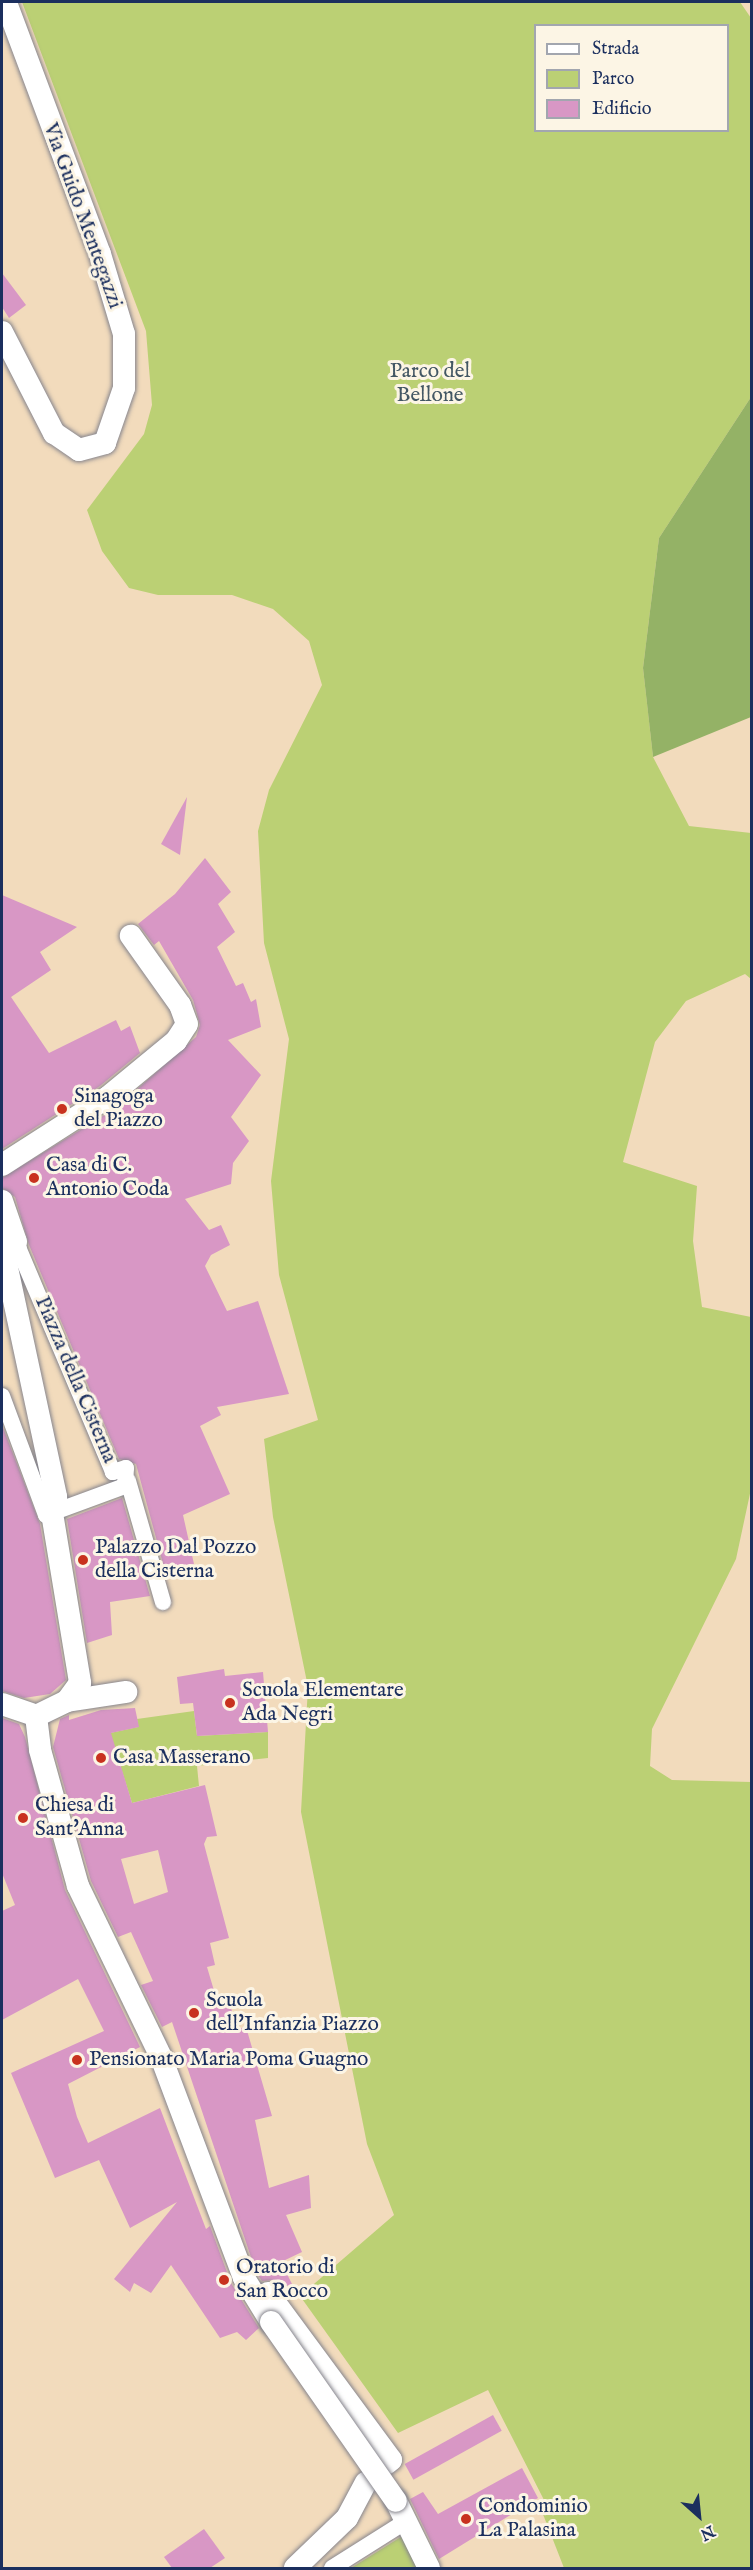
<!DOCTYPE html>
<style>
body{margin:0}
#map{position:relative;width:753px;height:2570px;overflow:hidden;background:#f2dbbc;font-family:"IM FELL English",serif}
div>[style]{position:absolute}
.green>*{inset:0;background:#bbd074}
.forest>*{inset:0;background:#94b266}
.building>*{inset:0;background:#d897c5;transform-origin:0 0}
.roads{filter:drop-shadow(0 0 2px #86858d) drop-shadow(0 0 2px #86858d)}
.pedestrian>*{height:16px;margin:-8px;padding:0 8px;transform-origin:8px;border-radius:8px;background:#fff}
.minor>*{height:22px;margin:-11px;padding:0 11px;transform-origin:11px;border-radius:11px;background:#fff}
.bridges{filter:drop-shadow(0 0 2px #86858d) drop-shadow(0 0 2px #86858d)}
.minor-bridge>*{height:22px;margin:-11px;padding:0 11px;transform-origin:11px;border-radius:11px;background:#fff}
.dots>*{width:16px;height:16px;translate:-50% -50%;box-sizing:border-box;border:3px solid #fcf5e5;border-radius:50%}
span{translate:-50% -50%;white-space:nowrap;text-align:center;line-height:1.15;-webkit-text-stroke:6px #fcf5e5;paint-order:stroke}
.street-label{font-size:21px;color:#1b2f5e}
.park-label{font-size:21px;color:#435764}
.poi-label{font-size:21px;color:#1b2f5e}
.left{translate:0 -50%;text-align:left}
.frame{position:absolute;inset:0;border:3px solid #1b2f5e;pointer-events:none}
.legend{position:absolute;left:534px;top:24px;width:195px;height:108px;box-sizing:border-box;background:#fcf5e5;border:2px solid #a2a6af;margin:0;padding:8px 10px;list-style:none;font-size:18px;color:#1b2f5e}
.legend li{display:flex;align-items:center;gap:12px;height:30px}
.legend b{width:30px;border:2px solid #a2a6af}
.north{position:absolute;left:669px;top:2486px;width:60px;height:60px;-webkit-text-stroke:4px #fcf5e5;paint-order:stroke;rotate:153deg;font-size:16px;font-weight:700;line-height:24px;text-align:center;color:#1b2f5e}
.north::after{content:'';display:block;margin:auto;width:21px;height:27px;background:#1b2f5e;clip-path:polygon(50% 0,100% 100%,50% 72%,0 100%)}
</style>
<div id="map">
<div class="green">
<div style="clip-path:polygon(evenodd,22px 2px,740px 2px,751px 18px,751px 397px,659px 538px,643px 668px,653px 757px,689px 826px,751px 833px,751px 979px,745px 974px,686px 1001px,655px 1042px,623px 1162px,697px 1186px,693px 1241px,702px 1307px,751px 1317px,751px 1489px,736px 1559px,652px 1729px,650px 1766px,672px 1780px,751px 1782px,751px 2568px,564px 2568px,539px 2504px,544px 2500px,488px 2390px,398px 2433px,300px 2296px,394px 2215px,367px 2144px,301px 1812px,308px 1687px,273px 1517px,264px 1439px,318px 1420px,279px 1275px,271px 1181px,289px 1039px,264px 943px,258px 831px,269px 790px,322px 685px,309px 641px,273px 609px,232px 595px,158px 595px,129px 588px,102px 551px,87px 510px,144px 434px,152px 405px,146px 331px,22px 2px,536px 26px,728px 26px,728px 130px,536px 130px,536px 26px)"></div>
<div style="clip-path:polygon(194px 1711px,197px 1736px,268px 1732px,268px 1758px,197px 1766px,199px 1786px,132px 1803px,110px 1733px,138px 1727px,137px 1719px)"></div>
<div style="clip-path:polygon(404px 2535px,418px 2568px,351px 2568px)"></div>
</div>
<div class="forest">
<div style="clip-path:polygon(751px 397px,751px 717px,653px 757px,643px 668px,659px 538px)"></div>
</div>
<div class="building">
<div style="clip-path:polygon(2px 273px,26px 305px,9px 318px,2px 307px)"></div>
<div style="clip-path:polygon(187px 797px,180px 855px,161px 844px)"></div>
<div style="clip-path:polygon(205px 858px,231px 892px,218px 904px,235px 932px,217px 947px,236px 986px,243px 983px,251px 1002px,256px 999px,261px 1027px,228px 1040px,261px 1075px,231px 1117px,249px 1141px,233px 1163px,231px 1184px,185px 1199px,209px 1230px,221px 1225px,230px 1245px,211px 1255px,205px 1266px,227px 1311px,258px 1301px,289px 1394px,217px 1407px,221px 1415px,200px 1426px,230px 1494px,183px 1515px,194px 1564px,165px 1571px,136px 1464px,119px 1459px,29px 1245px,15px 1197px,2px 1188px,2px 1178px,116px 1108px,196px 1037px,200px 1025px,193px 1000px,159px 941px,154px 945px,138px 924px,175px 894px)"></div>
<div style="clip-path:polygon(2px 895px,77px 927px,40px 952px,51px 970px,11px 997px,49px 1053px,116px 1020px,121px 1031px,130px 1026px,140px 1053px,100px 1086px,2px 1149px)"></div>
<div style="clip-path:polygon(2px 1425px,40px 1524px,66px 1680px,50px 1694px,24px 1698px,2px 1691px)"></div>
<div style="clip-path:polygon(122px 1498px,150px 1596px,110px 1602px,112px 1635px,87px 1643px,67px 1519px)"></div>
<div style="clip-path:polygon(224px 1669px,225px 1676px,263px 1672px,268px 1732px,197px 1736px,193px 1703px,180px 1704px,177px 1677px)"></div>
<div style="clip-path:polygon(evenodd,135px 1708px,139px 1727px,111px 1733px,132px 1803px,205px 1785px,217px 1836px,207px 1837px,204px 1844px,229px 1938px,210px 1943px,215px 1965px,207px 1967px,218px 2004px,229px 2001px,237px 2029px,246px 2027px,272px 2116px,255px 2120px,269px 2188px,309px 2175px,311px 2208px,286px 2215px,302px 2252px,281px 2262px,292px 2284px,281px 2288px,273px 2280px,262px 2281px,256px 2272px,172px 2022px,162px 2027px,141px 1985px,153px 1981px,131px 1932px,118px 1937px,91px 1881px,53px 1747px,60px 1719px,69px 1715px,69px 1720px,101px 1710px,135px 1708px,158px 1850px,168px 1892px,134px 1904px,121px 1859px,158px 1850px)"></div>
<div style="clip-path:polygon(2px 1718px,19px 1724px,25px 1737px,65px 1890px,140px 2047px,68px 2084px,77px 2117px,88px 2143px,160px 2108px,206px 2229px,210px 2226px,231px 2283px,259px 2328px,246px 2340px,237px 2332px,220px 2338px,171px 2265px,151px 2293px,134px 2283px,130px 2292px,114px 2279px,177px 2202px,130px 2228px,99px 2160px,55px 2178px,11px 2073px,104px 2031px,78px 1979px,2px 2020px,2px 1911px,15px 1905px,2px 1873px)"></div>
<div style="left:493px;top:2415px;width:18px;height:101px;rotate:61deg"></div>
<div style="clip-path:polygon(522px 2468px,538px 2498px,439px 2559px,410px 2499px,423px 2492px,438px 2514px)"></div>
<div style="clip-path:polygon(204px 2529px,225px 2558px,210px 2568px,172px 2568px,164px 2557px)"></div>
</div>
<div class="roads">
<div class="pedestrian">
<div style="left:2px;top:1396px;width:127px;rotate:69.7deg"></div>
<div style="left:46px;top:1515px;width:84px;rotate:-20.2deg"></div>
<div style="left:125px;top:1486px;width:18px;rotate:-87deg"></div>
<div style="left:126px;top:1468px;width:14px;rotate:163deg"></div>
<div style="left:113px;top:1472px;width:242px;rotate:-112.9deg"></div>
<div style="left:19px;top:1249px;width:16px;rotate:-153deg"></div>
<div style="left:128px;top:1481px;width:126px;rotate:73.9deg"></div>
<div style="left:332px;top:2568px;width:90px;rotate:-32.3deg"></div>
</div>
<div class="minor">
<div style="left:2px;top:332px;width:114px;rotate:62.8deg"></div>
<div style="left:54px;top:433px;width:30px;rotate:34deg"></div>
<div style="left:79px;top:450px;width:27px;rotate:-15deg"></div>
<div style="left:105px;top:443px;width:58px;rotate:-70.9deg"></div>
<div style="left:124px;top:388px;width:54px;rotate:-90deg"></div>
<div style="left:124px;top:334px;width:84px;rotate:-106.7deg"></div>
<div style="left:100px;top:254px;width:269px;rotate:-110.5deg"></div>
<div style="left:2px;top:1165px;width:126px;rotate:-32.7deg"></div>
<div style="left:108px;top:1097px;width:88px;rotate:-39.5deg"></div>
<div style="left:176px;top:1041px;width:20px;rotate:-57deg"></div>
<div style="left:187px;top:1024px;width:20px;rotate:-110deg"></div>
<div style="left:180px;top:1005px;width:85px;rotate:-125.4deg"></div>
<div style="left:2px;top:1201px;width:43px;rotate:71.1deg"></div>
<div style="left:16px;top:1242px;width:16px;rotate:153deg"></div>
<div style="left:3px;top:1249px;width:254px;rotate:77.9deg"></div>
<div style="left:56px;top:1497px;width:11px;rotate:117deg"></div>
<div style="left:51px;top:1507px;width:178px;rotate:80.6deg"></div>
<div style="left:80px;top:1683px;width:22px;rotate:126deg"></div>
<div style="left:67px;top:1701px;width:34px;rotate:154deg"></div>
<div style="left:36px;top:1716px;width:34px;rotate:83deg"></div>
<div style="left:40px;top:1750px;width:141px;rotate:74.4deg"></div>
<div style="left:78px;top:1886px;width:190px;rotate:64.1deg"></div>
<div style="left:161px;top:2057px;width:236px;rotate:69.4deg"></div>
<div style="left:244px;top:2278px;width:52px;rotate:58.5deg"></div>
<div style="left:67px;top:1701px;width:60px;rotate:-8.7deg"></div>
<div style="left:2px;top:1704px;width:36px;rotate:19deg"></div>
<div style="left:268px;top:2293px;width:207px;rotate:53.6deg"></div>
<div style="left:391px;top:2460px;width:6px;rotate:141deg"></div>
<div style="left:396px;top:2501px;width:75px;rotate:63.8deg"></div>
<div style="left:295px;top:2568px;width:72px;rotate:-43.9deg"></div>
<div style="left:347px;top:2518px;width:40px;rotate:-62deg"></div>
</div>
</div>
<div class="bridges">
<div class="minor-bridge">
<div style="left:271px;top:2322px;width:218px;rotate:55.1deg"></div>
</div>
</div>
<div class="dots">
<div style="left:62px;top:1109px;background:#c8321e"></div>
<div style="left:34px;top:1178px;background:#c8321e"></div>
<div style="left:83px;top:1560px;background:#c8321e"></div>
<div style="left:230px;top:1703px;background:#c8321e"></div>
<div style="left:101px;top:1758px;background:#c8321e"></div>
<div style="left:23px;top:1818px;background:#c8321e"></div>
<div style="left:194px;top:2013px;background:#c8321e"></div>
<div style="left:77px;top:2060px;background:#c8321e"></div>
<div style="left:224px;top:2280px;background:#c8321e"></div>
<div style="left:466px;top:2519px;background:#c8321e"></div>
</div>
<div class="street-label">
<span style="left:82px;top:216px;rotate:70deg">Via Guido Mentegazzi</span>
<span style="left:75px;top:1380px;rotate:67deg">Piazza della Cisterna</span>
</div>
<div class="park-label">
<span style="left:430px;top:384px">Parco del<br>Bellone</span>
</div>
<div class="poi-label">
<span class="left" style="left:74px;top:1109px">Sinagoga<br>del Piazzo</span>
<span class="left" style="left:46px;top:1178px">Casa di C.<br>Antonio Coda</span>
<span class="left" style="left:95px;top:1560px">Palazzo Dal Pozzo<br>della Cisterna</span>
<span class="left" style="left:242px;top:1703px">Scuola Elementare<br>Ada Negri</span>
<span class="left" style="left:113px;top:1758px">Casa Masserano</span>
<span class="left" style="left:35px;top:1818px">Chiesa di<br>Sant'Anna</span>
<span class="left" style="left:206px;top:2013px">Scuola<br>dell'Infanzia Piazzo</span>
<span class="left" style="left:89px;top:2060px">Pensionato Maria Poma Guagno</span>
<span class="left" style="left:236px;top:2280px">Oratorio di<br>San Rocco</span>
<span class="left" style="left:478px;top:2519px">Condominio<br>La Palasina</span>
</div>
<div class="frame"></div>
<ul class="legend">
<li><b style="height:8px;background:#fff"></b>Strada</li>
<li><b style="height:16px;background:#bbd074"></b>Parco</li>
<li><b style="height:16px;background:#d897c5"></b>Edificio</li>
</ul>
<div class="north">N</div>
</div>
